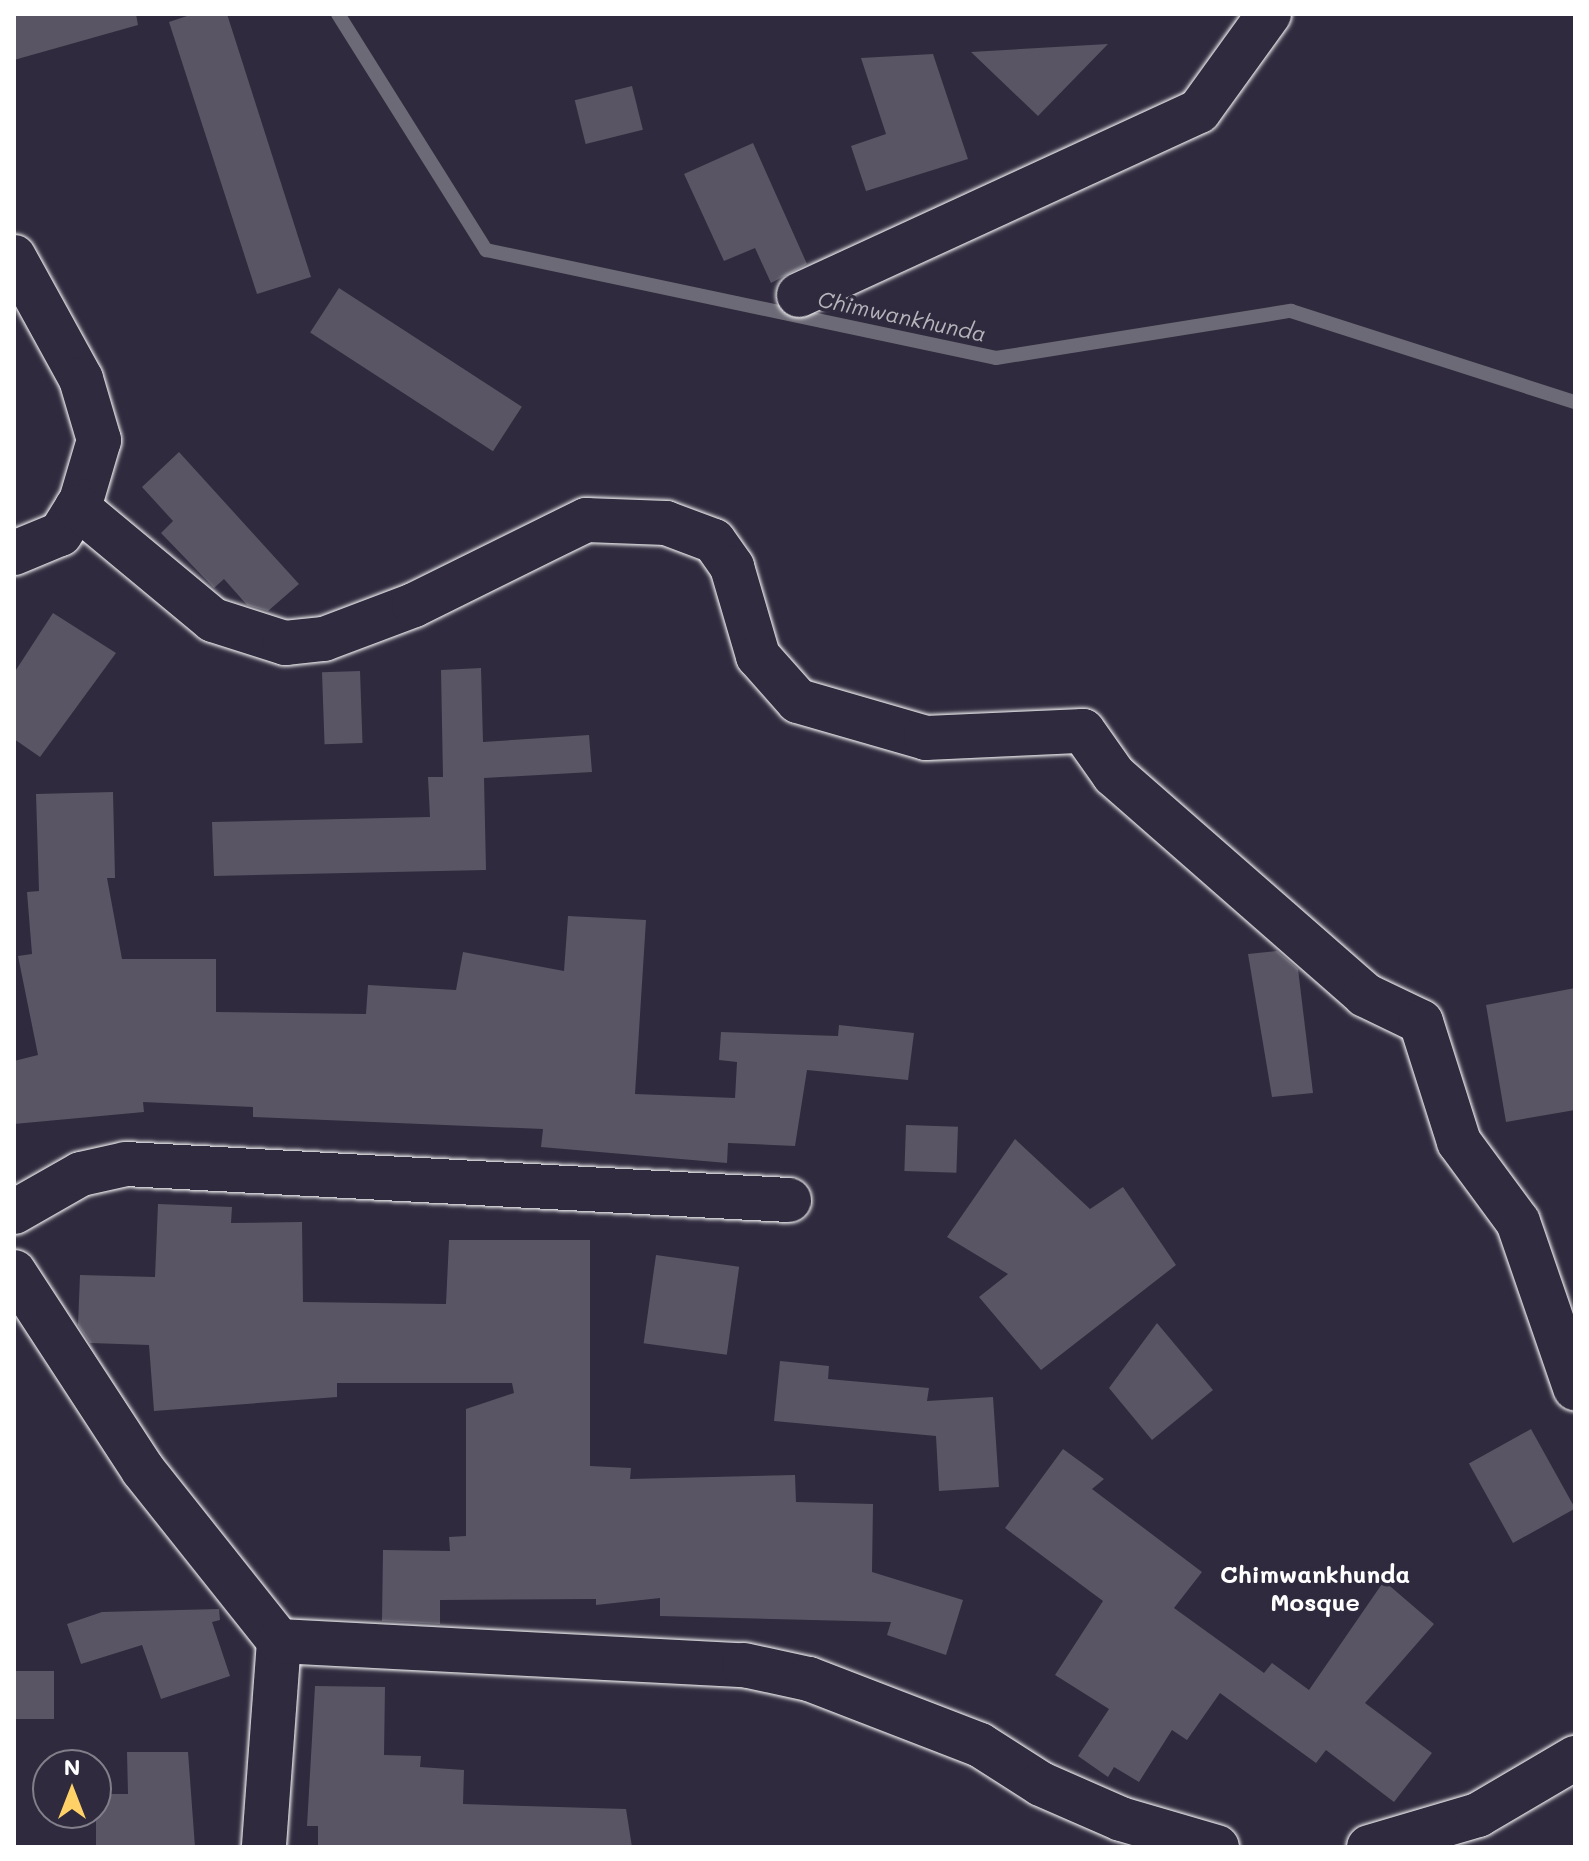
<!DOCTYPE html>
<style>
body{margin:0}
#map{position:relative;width:1589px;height:1861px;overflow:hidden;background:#2f2a3d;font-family:Mali,sans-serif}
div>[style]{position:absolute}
.stream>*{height:14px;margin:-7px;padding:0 7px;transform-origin:7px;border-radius:7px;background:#6d6a77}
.building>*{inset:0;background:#595564;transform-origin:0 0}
.roads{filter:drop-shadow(0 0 2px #fff) drop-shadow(0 0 2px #fff)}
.minor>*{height:44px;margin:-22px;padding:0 22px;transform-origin:22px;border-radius:22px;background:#2f2a3d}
span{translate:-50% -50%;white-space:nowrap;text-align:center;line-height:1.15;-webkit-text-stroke:7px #2f2a3d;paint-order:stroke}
.water-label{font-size:22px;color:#b6b4bb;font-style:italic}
.quarter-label{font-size:24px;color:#fff;font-weight:700}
.frame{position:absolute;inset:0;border:16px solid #fff;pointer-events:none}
.north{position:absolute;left:32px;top:1749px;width:80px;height:80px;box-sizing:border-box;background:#2f2a3d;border:2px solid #827f8b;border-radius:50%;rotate:0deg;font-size:22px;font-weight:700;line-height:32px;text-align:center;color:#fff}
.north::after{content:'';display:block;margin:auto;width:28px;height:36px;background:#ffd166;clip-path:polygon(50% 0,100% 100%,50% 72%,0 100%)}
</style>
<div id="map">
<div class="stream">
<div style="left:338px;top:14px;width:279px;rotate:57.9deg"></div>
<div style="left:486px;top:250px;width:521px;rotate:11.96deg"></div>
<div style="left:996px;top:358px;width:299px;rotate:-9.1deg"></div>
<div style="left:1291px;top:311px;width:298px;rotate:17.8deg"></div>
</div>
<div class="building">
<div style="clip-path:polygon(14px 14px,136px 14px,138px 25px,14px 60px)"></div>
<div style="clip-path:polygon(193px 14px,227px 14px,311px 277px,257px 294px,169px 22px)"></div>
<div style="clip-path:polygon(1108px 44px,1038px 116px,971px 52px)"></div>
<div style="clip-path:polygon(933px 54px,968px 159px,866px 191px,851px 146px,886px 134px,861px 58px)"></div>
<div style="left:632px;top:86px;width:45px;height:59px;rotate:76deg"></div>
<div style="clip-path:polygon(753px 143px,807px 264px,771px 283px,755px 248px,724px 261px,684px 174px)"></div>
<div style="left:339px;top:288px;width:218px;height:53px;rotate:33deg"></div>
<div style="clip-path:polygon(179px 452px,299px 584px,268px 611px,247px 605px,224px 579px,214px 588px,161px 533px,173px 521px,142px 487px)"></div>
<div style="clip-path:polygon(53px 613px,116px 653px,40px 757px,14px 739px,14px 673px)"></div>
<div style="clip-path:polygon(481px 668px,483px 742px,589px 735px,592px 772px,484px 778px,486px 870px,214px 876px,212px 822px,430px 817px,428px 777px,443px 777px,441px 670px)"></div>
<div style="left:360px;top:671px;width:72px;height:38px;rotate:88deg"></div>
<div style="clip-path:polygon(113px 792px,115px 878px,107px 878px,122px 959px,216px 959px,216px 1012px,366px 1014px,368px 985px,456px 990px,463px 952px,564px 971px,568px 916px,646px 920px,635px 1094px,735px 1098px,737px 1062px,719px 1060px,721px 1032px,838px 1036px,839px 1025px,914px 1033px,908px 1080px,807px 1070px,795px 1146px,728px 1143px,727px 1163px,541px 1147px,543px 1129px,253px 1117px,253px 1107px,143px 1102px,144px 1112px,14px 1124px,14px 1061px,38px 1055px,18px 956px,32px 954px,27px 892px,39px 891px,36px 794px)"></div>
<div style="clip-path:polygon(1277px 951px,1298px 969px,1313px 1093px,1272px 1097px,1248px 954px)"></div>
<div style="clip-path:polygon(1575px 988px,1575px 1110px,1506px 1122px,1486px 1005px)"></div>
<div style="left:906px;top:1125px;width:52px;height:46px;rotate:2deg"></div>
<div style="clip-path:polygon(1015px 1139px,1090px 1209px,1123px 1187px,1176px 1265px,1041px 1370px,979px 1297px,1008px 1274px,947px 1237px)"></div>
<div style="clip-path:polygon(158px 1204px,232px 1207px,231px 1223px,302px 1222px,303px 1302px,446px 1304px,449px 1240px,590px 1240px,590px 1466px,631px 1468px,630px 1479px,795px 1475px,796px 1502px,873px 1504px,872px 1572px,963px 1600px,946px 1655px,887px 1635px,891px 1622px,660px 1616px,660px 1598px,596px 1605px,596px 1599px,440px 1600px,440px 1624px,382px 1621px,383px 1550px,450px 1551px,449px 1537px,466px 1536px,466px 1409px,514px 1393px,512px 1383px,337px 1383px,337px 1397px,154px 1411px,149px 1345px,90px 1343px,78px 1325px,80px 1275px,155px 1277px)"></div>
<div style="left:656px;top:1255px;width:84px;height:89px;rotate:8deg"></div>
<div style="clip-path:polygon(1157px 1323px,1213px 1390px,1152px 1440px,1109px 1388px)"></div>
<div style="clip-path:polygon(780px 1361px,829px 1366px,828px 1379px,929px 1388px,927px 1401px,993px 1397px,999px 1487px,939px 1491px,936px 1436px,774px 1421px)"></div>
<div style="left:1531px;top:1429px;width:91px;height:71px;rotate:61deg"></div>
<div style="clip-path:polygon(1063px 1449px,1104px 1479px,1092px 1489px,1202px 1572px,1174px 1608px,1264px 1673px,1272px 1663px,1309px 1690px,1384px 1581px,1434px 1624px,1365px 1703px,1432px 1753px,1394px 1802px,1326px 1750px,1316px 1763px,1220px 1693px,1187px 1740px,1172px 1730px,1139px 1782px,1114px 1767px,1108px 1777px,1078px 1756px,1109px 1709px,1055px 1675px,1103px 1601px,1005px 1528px)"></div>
<div style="clip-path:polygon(219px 1609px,220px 1620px,212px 1622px,230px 1676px,161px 1699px,142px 1645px,81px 1664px,67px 1624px,102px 1612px)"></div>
<div style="left:14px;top:1671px;width:40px;height:48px"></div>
<div style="clip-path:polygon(315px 1686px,385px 1687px,384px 1755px,421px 1756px,420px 1767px,464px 1770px,463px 1804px,626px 1809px,632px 1847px,318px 1847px,318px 1826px,307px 1826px)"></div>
<div style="clip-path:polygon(127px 1752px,188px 1752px,195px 1847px,96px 1847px,96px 1794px,128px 1794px)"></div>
</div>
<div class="roads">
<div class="minor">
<div style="left:14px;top:257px;width:139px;rotate:61.2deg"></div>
<div style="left:81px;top:379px;width:64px;rotate:73.6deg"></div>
<div style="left:99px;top:440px;width:64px;rotate:106.4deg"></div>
<div style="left:81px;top:501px;width:39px;rotate:122deg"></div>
<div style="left:60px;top:534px;width:50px;rotate:157.6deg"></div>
<div style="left:799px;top:295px;width:440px;rotate:-24.7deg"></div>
<div style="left:1199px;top:111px;width:120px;rotate:-54.2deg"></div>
<div style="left:77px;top:507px;width:177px;rotate:39.7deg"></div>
<div style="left:213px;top:620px;width:76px;rotate:17.7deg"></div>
<div style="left:285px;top:643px;width:39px;rotate:-6deg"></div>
<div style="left:324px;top:639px;width:96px;rotate:-20.7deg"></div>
<div style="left:414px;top:605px;width:192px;rotate:-26.3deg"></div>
<div style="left:586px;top:520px;width:80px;rotate:2.1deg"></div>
<div style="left:666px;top:523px;width:51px;rotate:20.6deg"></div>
<div style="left:714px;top:541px;width:32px;rotate:55deg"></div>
<div style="left:732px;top:567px;width:93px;rotate:73.7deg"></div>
<div style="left:758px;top:656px;width:60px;rotate:48.4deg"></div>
<div style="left:798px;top:701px;width:133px;rotate:16.1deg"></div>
<div style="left:926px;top:738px;width:157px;rotate:-2.6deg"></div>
<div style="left:1083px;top:731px;width:54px;rotate:54.8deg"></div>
<div style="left:1114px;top:775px;width:334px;rotate:41.2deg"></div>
<div style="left:1365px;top:995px;width:62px;rotate:25.7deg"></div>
<div style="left:1421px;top:1022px;width:126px;rotate:72.4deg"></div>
<div style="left:1459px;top:1142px;width:99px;rotate:53.6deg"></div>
<div style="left:1518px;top:1222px;width:176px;rotate:71deg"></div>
<div style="left:14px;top:1212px;width:77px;rotate:-29.6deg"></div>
<div style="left:81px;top:1174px;width:46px;rotate:-12.5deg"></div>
<div style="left:126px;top:1164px;width:664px;rotate:3.11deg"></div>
<div style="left:14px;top:1272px;width:236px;rotate:56.9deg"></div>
<div style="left:143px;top:1470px;width:218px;rotate:51.5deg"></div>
<div style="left:279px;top:1641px;width:207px;rotate:94.2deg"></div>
<div style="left:279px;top:1641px;width:466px;rotate:3deg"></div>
<div style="left:744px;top:1665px;width:66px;rotate:12.2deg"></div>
<div style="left:809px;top:1679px;width:183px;rotate:21.1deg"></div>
<div style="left:980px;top:1745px;width:72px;rotate:32.6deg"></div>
<div style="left:1041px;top:1784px;width:87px;rotate:23.6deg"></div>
<div style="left:1121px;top:1819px;width:100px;rotate:16.3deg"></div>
<div style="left:1369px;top:1847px;width:114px;rotate:-16.4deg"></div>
<div style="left:1478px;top:1815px;width:113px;rotate:-30.4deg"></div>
</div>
</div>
<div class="water-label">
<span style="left:902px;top:316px;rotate:12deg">Chimwankhunda</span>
</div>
<div class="quarter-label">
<span style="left:1315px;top:1588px">Chimwankhunda<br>Mosque</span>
</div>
<div class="frame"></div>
<div class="north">N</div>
</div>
